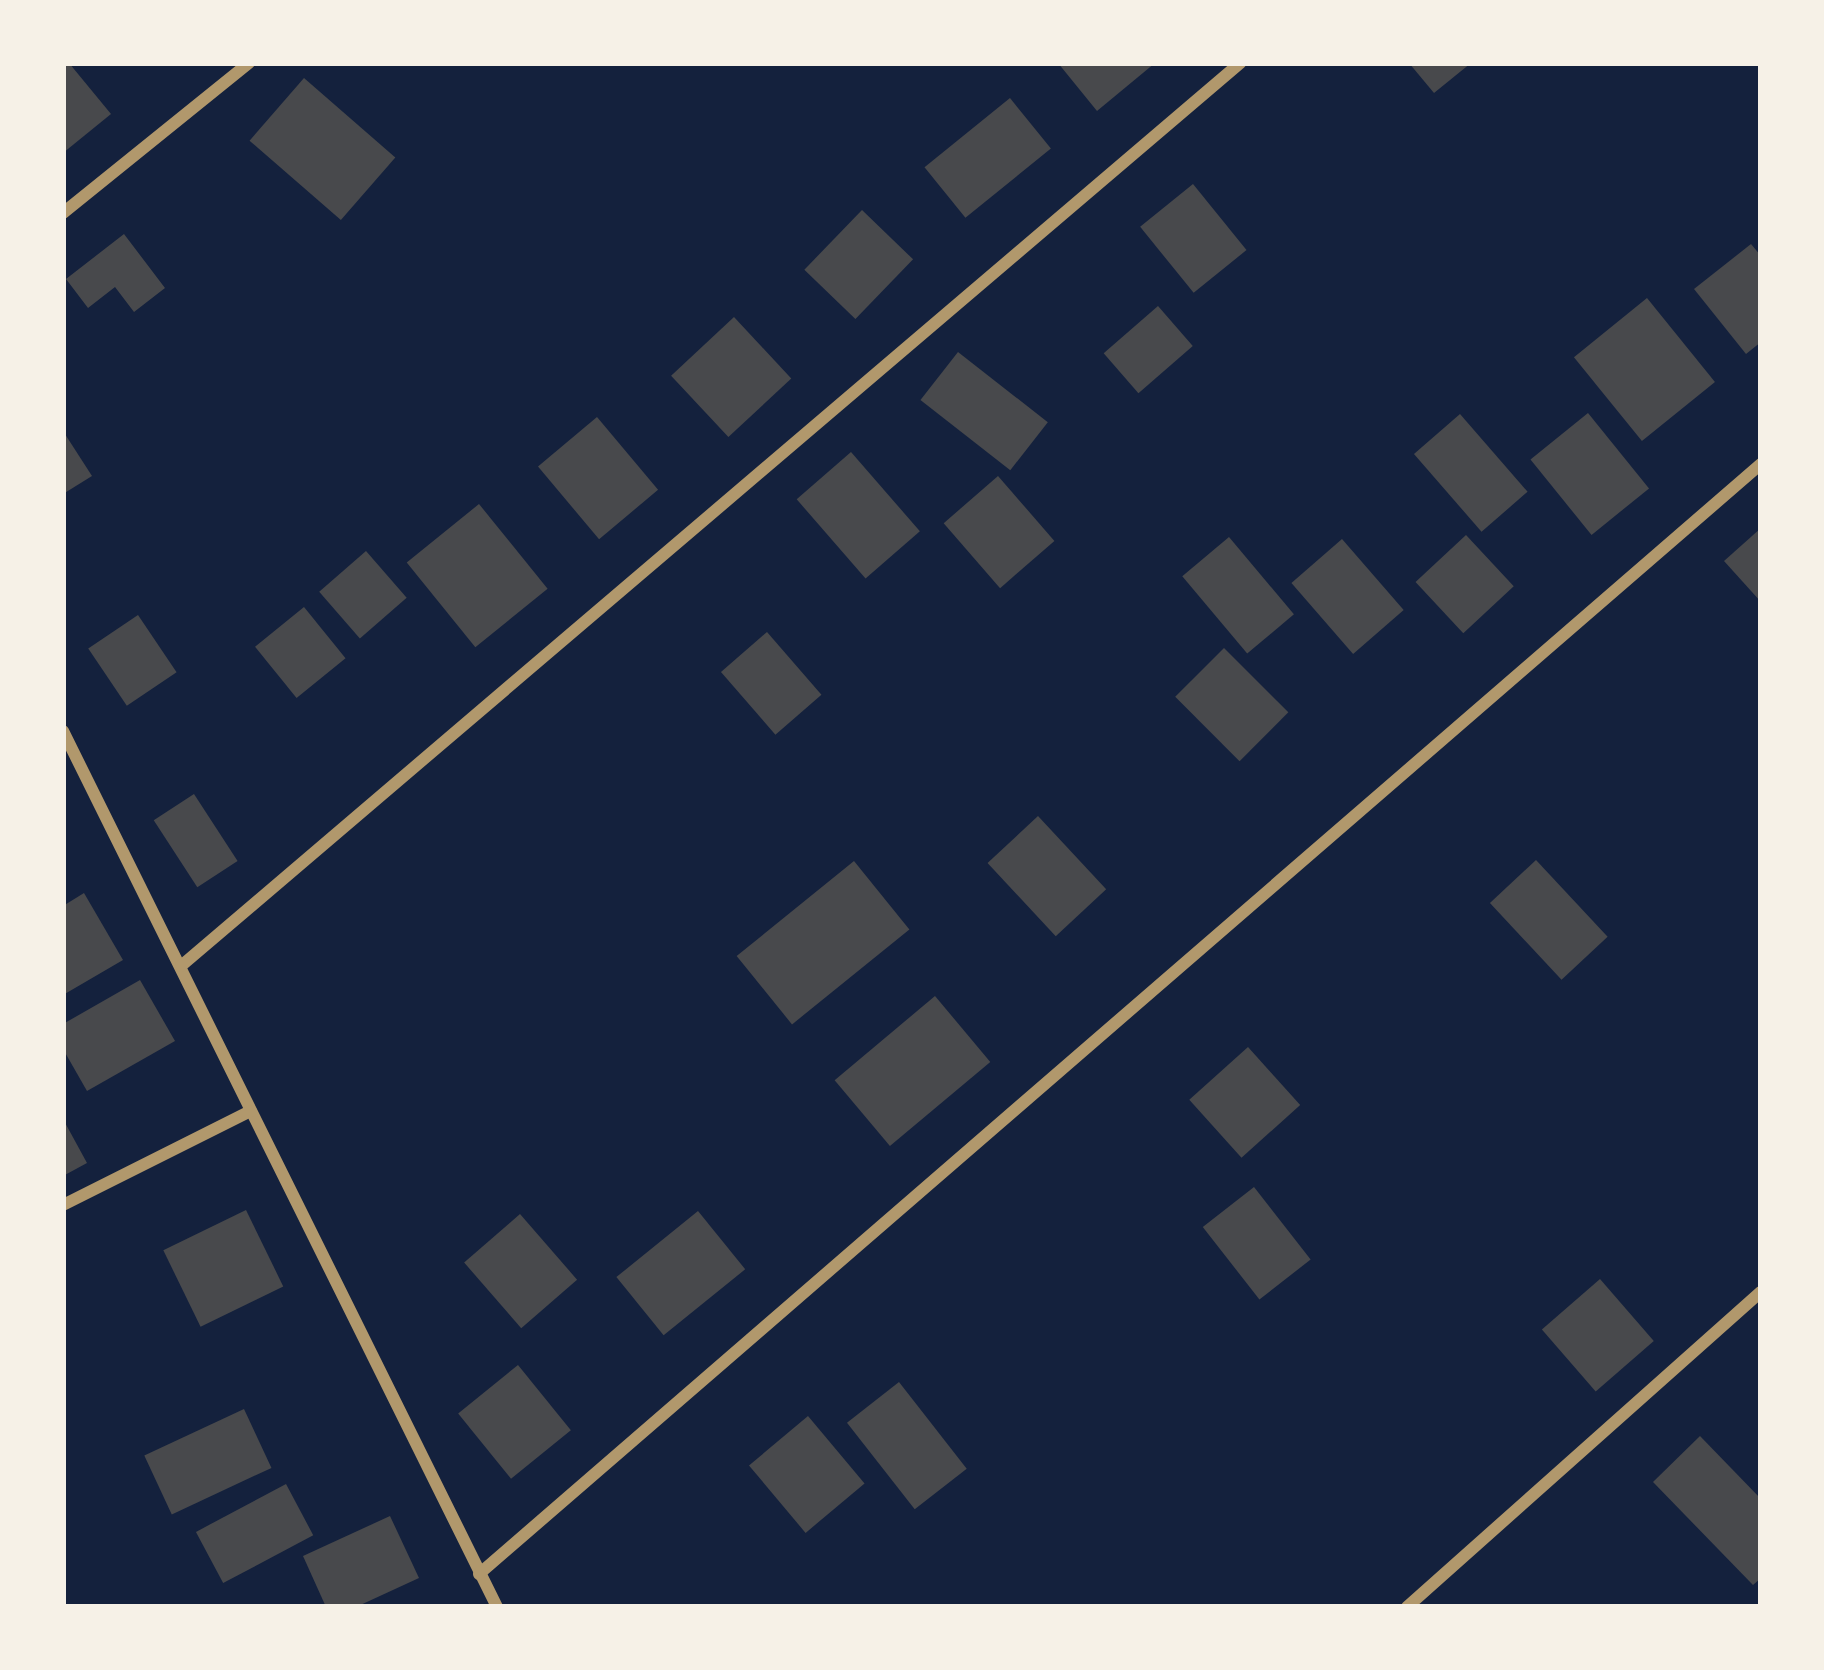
<!DOCTYPE html>
<style>
body{margin:0}
#map{position:relative;width:1824px;height:1670px;overflow:hidden;background:#14213d;font-family:"Source Sans 3",sans-serif}
div>[style]{position:absolute}
.building>*{inset:0;background:#48494c;transform-origin:0 0}
.minor>*{height:12px;margin:-6px;padding:0 6px;transform-origin:6px;border-radius:6px;background:#b1986c}
span{translate:-50% -50%;white-space:nowrap;text-align:center;line-height:1.15;-webkit-text-stroke:10px #f6f1e7;paint-order:stroke}
.frame{position:absolute;inset:0;border:66px solid #f6f1e7;pointer-events:none}
</style>
<div id="map">
<div class="building">
<div style="clip-path:polygon(63px 63px,69px 63px,111px 114px,63px 153px)"></div>
<div style="clip-path:polygon(1058px 63px,1155px 63px,1097px 111px)"></div>
<div style="clip-path:polygon(1409px 63px,1471px 63px,1434px 93px)"></div>
<div style="left:304px;top:78px;width:121px;height:83px;rotate:41deg"></div>
<div style="left:1010px;top:98px;width:65px;height:110px;rotate:51deg"></div>
<div style="left:1193px;top:184px;width:85px;height:68px;rotate:51deg"></div>
<div style="left:862px;top:210px;width:71px;height:83px;rotate:44deg"></div>
<div style="clip-path:polygon(124px 234px,165px 288px,134px 312px,115px 287px,88px 308px,66px 279px)"></div>
<div style="clip-path:polygon(1751px 244px,1761px 256px,1761px 342px,1746px 354px,1694px 289px)"></div>
<div style="left:1647px;top:298px;width:108px;height:94px;rotate:51deg"></div>
<div style="left:1158px;top:306px;width:53px;height:72px;rotate:49deg"></div>
<div style="left:734px;top:317px;width:84px;height:86px;rotate:47deg"></div>
<div style="left:958px;top:352px;width:114px;height:61px;rotate:38deg"></div>
<div style="left:1588px;top:413px;width:97px;height:74px;rotate:51deg"></div>
<div style="left:1460px;top:414px;width:103px;height:61px;rotate:49deg"></div>
<div style="left:597px;top:417px;width:95px;height:77px;rotate:50deg"></div>
<div style="clip-path:polygon(63px 431px,92px 476px,63px 494px)"></div>
<div style="left:851px;top:452px;width:105px;height:72px;rotate:49deg"></div>
<div style="left:998px;top:476px;width:86px;height:72px;rotate:49deg"></div>
<div style="left:479px;top:504px;width:109px;height:93px;rotate:51deg"></div>
<div style="clip-path:polygon(1761px 528px,1761px 602px,1724px 561px)"></div>
<div style="left:1466px;top:535px;width:70px;height:69px;rotate:47deg"></div>
<div style="left:1229px;top:537px;width:101px;height:61px;rotate:50deg"></div>
<div style="left:1342px;top:539px;width:94px;height:67px;rotate:49deg"></div>
<div style="left:366px;top:551px;width:62px;height:62px;rotate:49deg"></div>
<div style="left:304px;top:607px;width:66px;height:63px;rotate:51deg"></div>
<div style="left:138px;top:615px;width:69px;height:60px;rotate:56deg"></div>
<div style="left:767px;top:632px;width:83px;height:61px;rotate:49deg"></div>
<div style="left:1224px;top:648px;width:91px;height:69px;rotate:45deg"></div>
<div style="left:194px;top:794px;width:80px;height:48px;rotate:57deg"></div>
<div style="left:1038px;top:816px;width:100px;height:69px;rotate:47deg"></div>
<div style="left:1536px;top:860px;width:105px;height:63px;rotate:47deg"></div>
<div style="left:854px;top:861px;width:88px;height:151px;rotate:51deg"></div>
<div style="clip-path:polygon(84px 893px,123px 960px,63px 995px,63px 906px)"></div>
<div style="clip-path:polygon(140px 980px,175px 1041px,87px 1091px,63px 1049px,63px 1024px)"></div>
<div style="left:935px;top:996px;width:86px;height:131px;rotate:50deg"></div>
<div style="left:1248px;top:1047px;width:78px;height:79px;rotate:48deg"></div>
<div style="clip-path:polygon(63px 1119px,87px 1163px,63px 1176px)"></div>
<div style="left:1254px;top:1187px;width:92px;height:65px;rotate:52deg"></div>
<div style="left:246px;top:1210px;width:85px;height:92px;rotate:64deg"></div>
<div style="left:698px;top:1211px;width:75px;height:105px;rotate:51deg"></div>
<div style="left:520px;top:1214px;width:87px;height:74px;rotate:49deg"></div>
<div style="left:1600px;top:1279px;width:82px;height:77px;rotate:49deg"></div>
<div style="left:518px;top:1365px;width:84px;height:77px;rotate:51deg"></div>
<div style="left:899px;top:1382px;width:110px;height:66px;rotate:52deg"></div>
<div style="left:244px;top:1409px;width:65px;height:110px;rotate:65deg"></div>
<div style="left:808px;top:1416px;width:88px;height:77px;rotate:50deg"></div>
<div style="clip-path:polygon(1700px 1436px,1761px 1499px,1761px 1578px,1753px 1585px,1653px 1482px)"></div>
<div style="left:286px;top:1484px;width:58px;height:102px;rotate:62deg"></div>
<div style="clip-path:polygon(390px 1516px,419px 1578px,356px 1607px,326px 1607px,303px 1556px)"></div>
</div>
<div class="minor">
<div style="left:63px;top:213px;width:239px;rotate:-38.9deg"></div>
<div style="left:63px;top:731px;width:978px;rotate:63.64deg"></div>
<div style="left:181px;top:966px;width:1392px;rotate:-40.45deg"></div>
<div style="left:63px;top:1205px;width:210px;rotate:-26.6deg"></div>
<div style="left:479px;top:1574px;width:1696px;rotate:-40.89deg"></div>
<div style="left:1407px;top:1607px;width:474px;rotate:-41.7deg"></div>
</div>
<div class="frame"></div>
</div>
